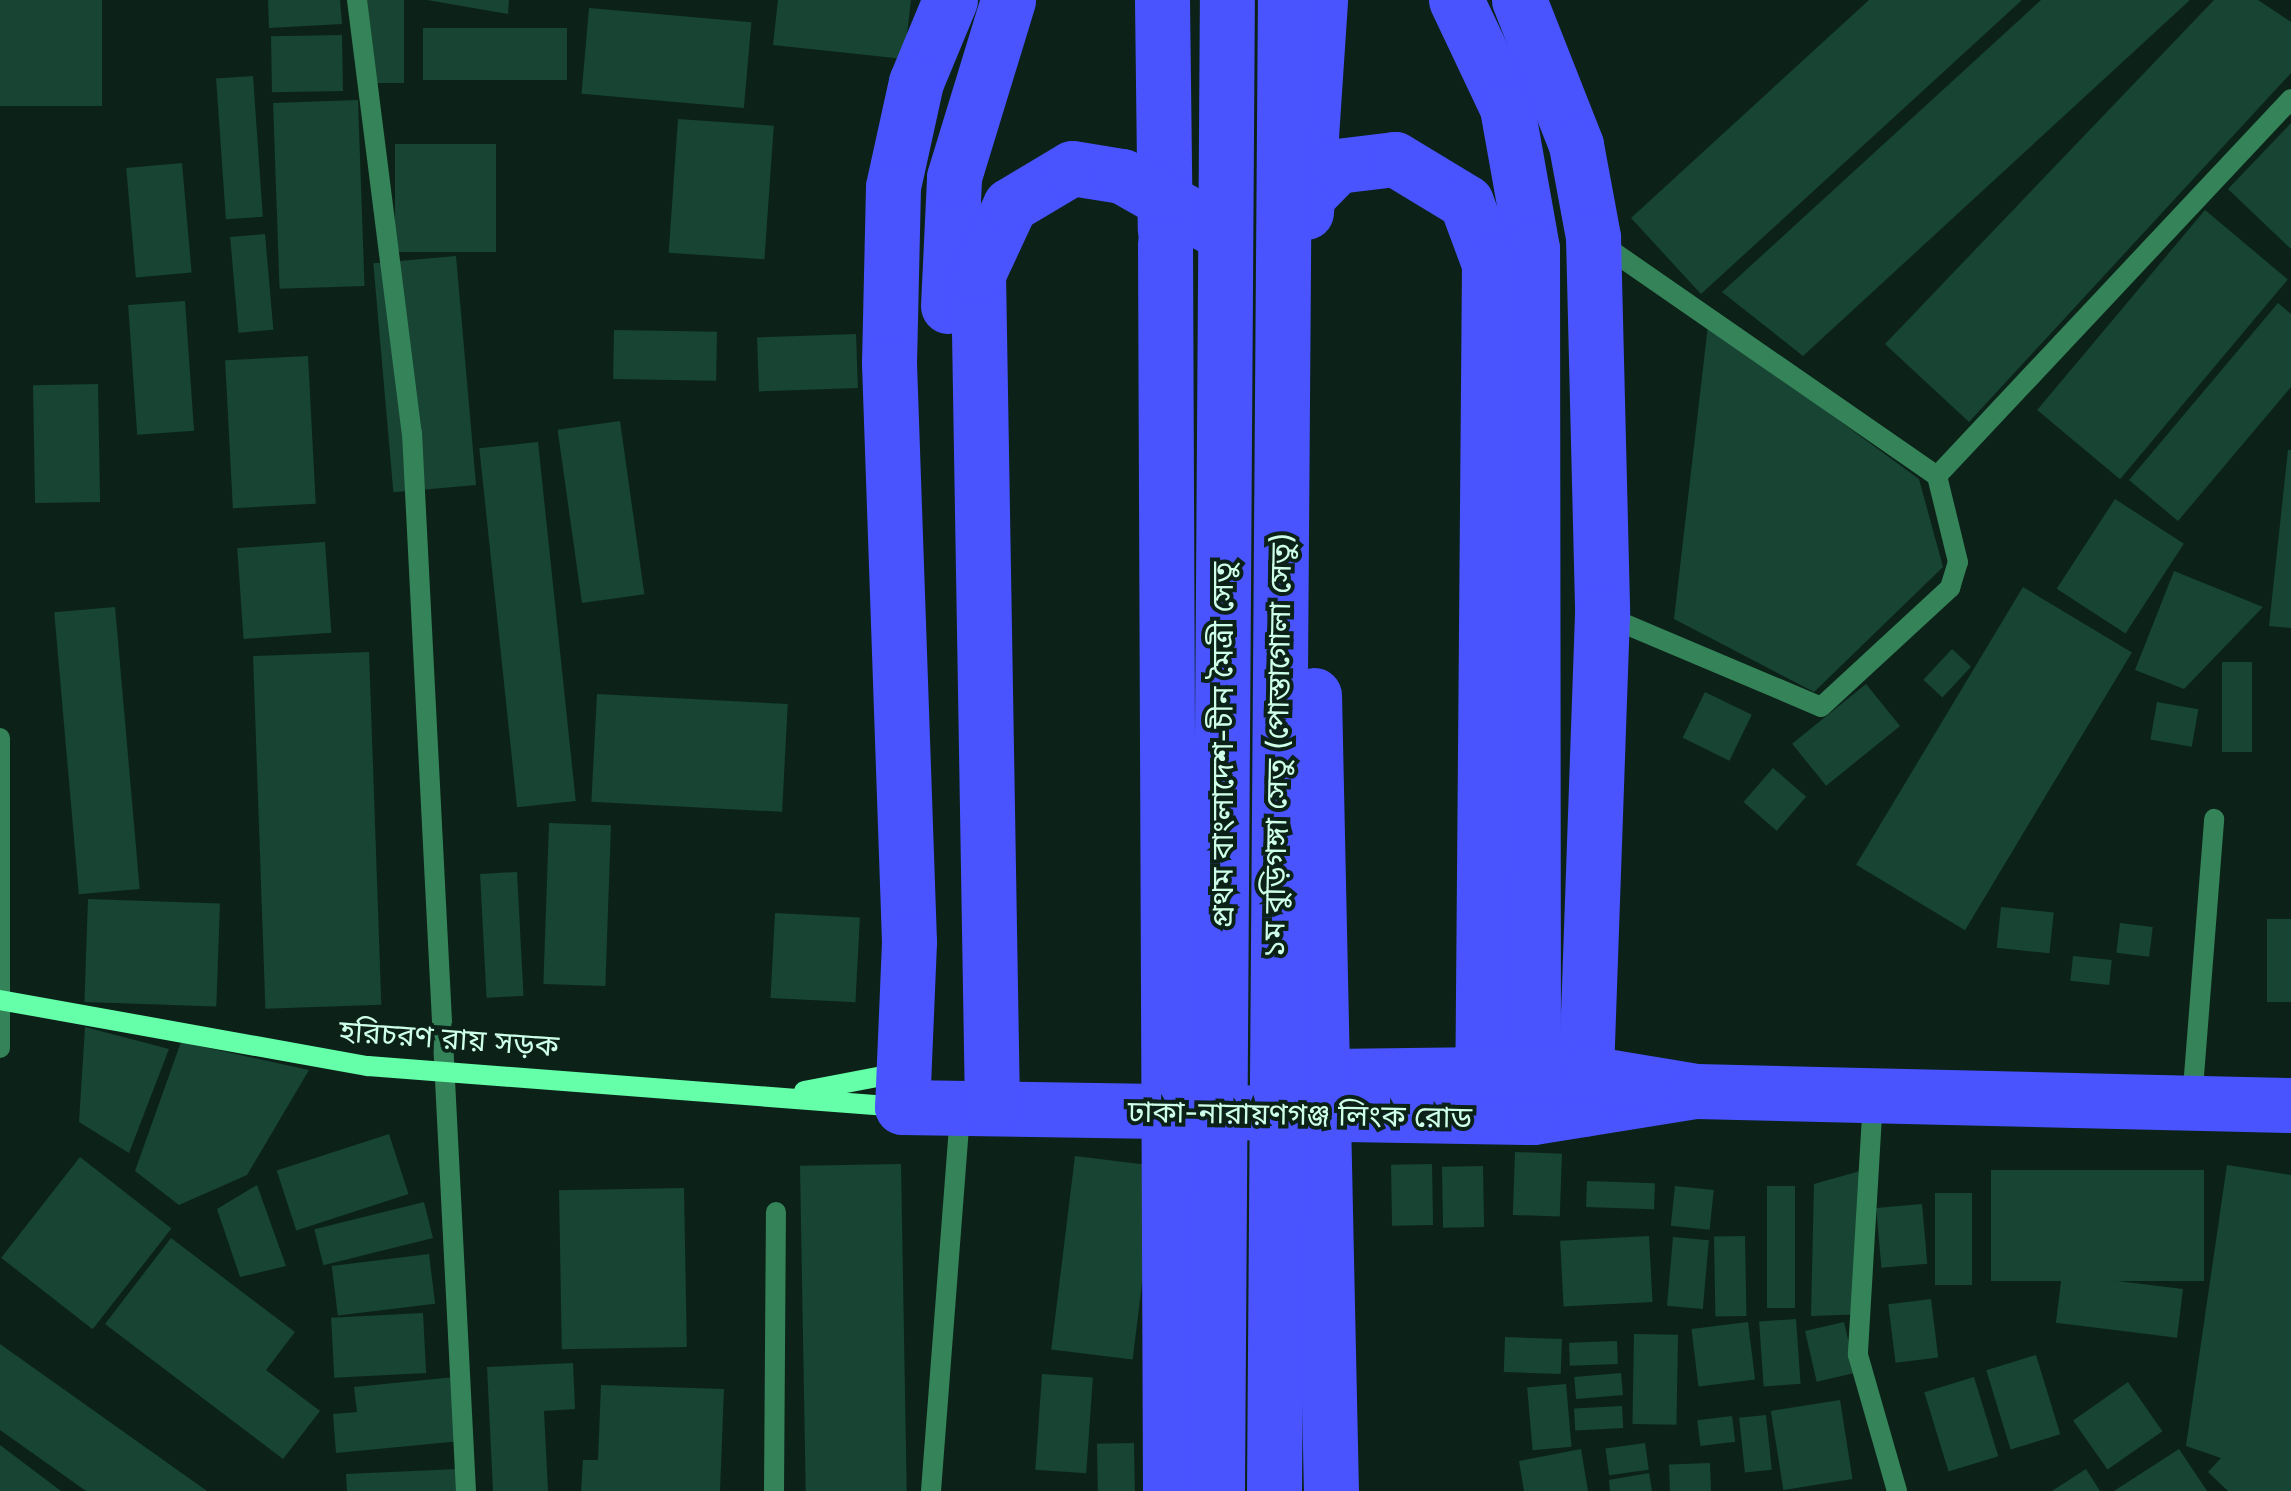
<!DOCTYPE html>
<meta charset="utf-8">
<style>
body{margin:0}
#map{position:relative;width:2291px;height:1491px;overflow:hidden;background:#0c2219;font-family:Inter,"Noto Sans Bengali",sans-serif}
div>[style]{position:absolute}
.building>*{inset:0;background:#174433;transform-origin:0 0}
.lane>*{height:20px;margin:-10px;padding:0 10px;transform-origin:10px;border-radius:10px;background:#358459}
.street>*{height:20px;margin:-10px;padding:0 10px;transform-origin:10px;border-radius:10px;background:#358459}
.secondary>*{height:20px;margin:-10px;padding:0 10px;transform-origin:10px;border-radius:10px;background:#65ffa9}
.highway>*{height:55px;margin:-27.5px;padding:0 27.5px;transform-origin:27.5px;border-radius:27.5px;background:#4954ff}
.highway-bridge>*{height:55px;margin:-27.5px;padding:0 27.5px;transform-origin:27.5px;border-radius:27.5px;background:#4954ff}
span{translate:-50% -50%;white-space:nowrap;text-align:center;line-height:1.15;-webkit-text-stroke:8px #0c2219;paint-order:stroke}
.street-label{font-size:30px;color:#ceffe8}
</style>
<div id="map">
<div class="building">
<div style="left:0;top:0;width:102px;height:106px"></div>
<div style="clip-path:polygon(268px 0,340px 0,342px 24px,269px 28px)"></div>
<div style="left:358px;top:0;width:46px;height:83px"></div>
<div style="clip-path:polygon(427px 0,509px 0,508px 14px)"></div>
<div style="clip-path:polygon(778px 0,911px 0,904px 59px,773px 45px)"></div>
<div style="clip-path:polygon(1869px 0,2022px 0,1701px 294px,1631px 218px)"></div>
<div style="clip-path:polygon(2041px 0,2190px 0,1803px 356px,1722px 292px)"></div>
<div style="clip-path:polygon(2214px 0,2258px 0,2291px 22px,2291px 73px,1969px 422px,1885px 344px)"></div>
<div style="left:589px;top:8px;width:163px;height:86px;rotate:5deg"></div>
<div style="left:423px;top:28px;width:144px;height:52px"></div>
<div style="left:342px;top:35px;width:56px;height:71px;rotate:89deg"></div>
<div style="left:253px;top:76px;width:141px;height:37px;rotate:86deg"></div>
<div style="left:358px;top:100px;width:186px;height:85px;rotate:88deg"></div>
<div style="left:678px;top:119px;width:96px;height:134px;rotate:4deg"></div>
<div style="clip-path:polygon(2291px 123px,2291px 249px,2228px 189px)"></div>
<div style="left:395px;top:144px;width:101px;height:108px"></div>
<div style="left:182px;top:163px;width:110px;height:56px;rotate:85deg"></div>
<div style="left:2205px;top:210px;width:108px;height:261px;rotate:40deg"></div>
<div style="left:265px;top:234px;width:96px;height:35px;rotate:85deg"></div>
<div style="left:456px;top:256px;width:230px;height:83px;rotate:85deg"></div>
<div style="left:185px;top:301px;width:130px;height:57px;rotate:86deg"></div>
<div style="clip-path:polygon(2278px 303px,2291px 314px,2291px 387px,2178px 521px,2129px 480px)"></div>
<div style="clip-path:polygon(1708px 325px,1919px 479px,1943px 567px,1814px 692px,1674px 619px)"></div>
<div style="left:614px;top:330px;width:103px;height:49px;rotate:1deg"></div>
<div style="left:856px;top:334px;width:54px;height:99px;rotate:88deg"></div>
<div style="left:308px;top:356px;width:148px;height:83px;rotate:87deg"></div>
<div style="left:98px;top:384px;width:118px;height:65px;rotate:89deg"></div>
<div style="left:620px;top:421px;width:175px;height:63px;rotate:82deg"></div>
<div style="left:538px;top:442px;width:361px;height:59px;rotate:84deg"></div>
<div style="clip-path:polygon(2288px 450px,2291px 450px,2291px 628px,2269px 626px)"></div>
<div style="left:2115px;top:499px;width:82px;height:107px;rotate:33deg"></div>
<div style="left:325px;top:542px;width:91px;height:88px;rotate:86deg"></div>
<div style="clip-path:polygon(2174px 571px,2263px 607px,2184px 689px,2135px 670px)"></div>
<div style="left:2023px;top:587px;width:127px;height:324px;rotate:31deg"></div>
<div style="left:115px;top:607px;width:283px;height:61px;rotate:85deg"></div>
<div style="left:1952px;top:649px;width:26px;height:42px;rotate:43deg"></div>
<div style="left:369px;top:652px;width:353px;height:116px;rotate:88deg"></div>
<div style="left:2222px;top:662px;width:30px;height:90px"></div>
<div style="left:1866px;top:684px;width:54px;height:95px;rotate:51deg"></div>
<div style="left:1705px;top:692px;width:52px;height:51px;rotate:26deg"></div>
<div style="left:597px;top:694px;width:191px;height:108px;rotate:3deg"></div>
<div style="left:2157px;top:702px;width:42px;height:38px;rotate:10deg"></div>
<div style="left:1773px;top:768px;width:44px;height:45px;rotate:41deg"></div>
<div style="left:549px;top:823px;width:62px;height:161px;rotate:2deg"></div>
<div style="left:517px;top:872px;width:124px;height:37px;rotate:87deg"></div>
<div style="left:88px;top:899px;width:132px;height:103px;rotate:2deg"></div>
<div style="left:2001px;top:907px;width:53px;height:41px;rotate:6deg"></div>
<div style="left:775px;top:913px;width:85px;height:85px;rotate:3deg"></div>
<div style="left:2267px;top:919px;width:24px;height:83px"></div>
<div style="left:2120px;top:923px;width:33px;height:30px;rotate:7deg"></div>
<div style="left:2073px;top:956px;width:39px;height:25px;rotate:6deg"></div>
<div style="clip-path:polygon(85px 1027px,169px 1049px,129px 1153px,79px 1122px)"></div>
<div style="clip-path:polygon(181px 1042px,309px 1070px,247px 1175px,179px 1205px,135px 1171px)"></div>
<div style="left:389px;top:1134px;width:63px;height:118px;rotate:72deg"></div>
<div style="left:1515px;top:1152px;width:47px;height:63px;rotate:2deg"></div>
<div style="left:1075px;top:1156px;width:82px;height:195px;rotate:7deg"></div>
<div style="left:80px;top:1157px;width:116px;height:128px;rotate:38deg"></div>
<div style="left:901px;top:1164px;width:327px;height:101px;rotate:89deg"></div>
<div style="left:1432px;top:1164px;width:61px;height:41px;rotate:89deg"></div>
<div style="clip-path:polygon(2227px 1165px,2291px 1175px,2291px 1491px,2228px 1491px,2208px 1472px,2221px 1458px,2186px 1446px)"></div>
<div style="left:1483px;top:1166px;width:61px;height:41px;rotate:89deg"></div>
<div style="left:2204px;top:1170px;width:111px;height:213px;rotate:90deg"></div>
<div style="clip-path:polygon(1860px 1171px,1869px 1314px,1811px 1316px,1814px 1184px)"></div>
<div style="left:1587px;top:1181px;width:68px;height:26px;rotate:2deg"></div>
<div style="clip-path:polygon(257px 1185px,286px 1266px,240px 1277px,217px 1209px)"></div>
<div style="left:1675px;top:1186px;width:39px;height:40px;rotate:6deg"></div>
<div style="left:1767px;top:1186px;width:28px;height:122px"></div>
<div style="left:684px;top:1188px;width:159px;height:125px;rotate:89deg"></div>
<div style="left:1935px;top:1193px;width:37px;height:92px"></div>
<div style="left:424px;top:1202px;width:37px;height:113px;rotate:76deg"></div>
<div style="left:1922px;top:1204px;width:60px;height:46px;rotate:85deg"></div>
<div style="left:1649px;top:1236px;width:66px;height:89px;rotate:87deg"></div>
<div style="left:1745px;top:1236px;width:80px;height:31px;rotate:89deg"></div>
<div style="left:1673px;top:1237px;width:36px;height:69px;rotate:5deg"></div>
<div style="clip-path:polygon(171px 1238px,295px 1332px,266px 1370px,320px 1411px,283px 1459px,105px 1324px)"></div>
<div style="left:429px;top:1254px;width:50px;height:98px;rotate:83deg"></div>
<div style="left:2183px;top:1289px;width:49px;height:122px;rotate:97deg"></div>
<div style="left:1931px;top:1299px;width:59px;height:43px;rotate:83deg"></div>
<div style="left:423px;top:1313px;width:60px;height:92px;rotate:87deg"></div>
<div style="left:1796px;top:1319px;width:65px;height:37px;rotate:86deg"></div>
<div style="left:1748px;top:1322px;width:58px;height:57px;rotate:83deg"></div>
<div style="left:1844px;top:1322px;width:52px;height:40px;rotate:77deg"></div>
<div style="left:1634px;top:1334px;width:44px;height:90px;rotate:1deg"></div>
<div style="left:1505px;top:1337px;width:57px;height:35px;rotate:2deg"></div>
<div style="left:1617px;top:1341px;width:23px;height:48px;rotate:88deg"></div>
<div style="clip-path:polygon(0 1344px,207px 1491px,86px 1491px,0 1430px)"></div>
<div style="left:2036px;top:1355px;width:83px;height:52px;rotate:73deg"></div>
<div style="clip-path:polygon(573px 1363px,575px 1409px,544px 1411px,548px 1491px,493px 1491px,487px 1367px)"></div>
<div style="left:1621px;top:1373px;width:22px;height:47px;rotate:85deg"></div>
<div style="left:1042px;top:1374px;width:51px;height:96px;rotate:4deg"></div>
<div style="clip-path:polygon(455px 1377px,461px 1441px,336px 1453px,333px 1414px,357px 1412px,354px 1387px)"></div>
<div style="left:1974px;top:1377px;width:83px;height:52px;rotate:73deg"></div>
<div style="left:2128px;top:1382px;width:60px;height:67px;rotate:55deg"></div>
<div style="left:1566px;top:1384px;width:63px;height:39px;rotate:85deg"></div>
<div style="clip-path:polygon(601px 1385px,724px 1389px,720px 1491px,581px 1491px,583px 1460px,598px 1460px)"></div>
<div style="left:1840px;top:1400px;width:80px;height:70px;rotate:81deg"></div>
<div style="left:1622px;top:1406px;width:22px;height:48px;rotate:87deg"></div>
<div style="left:1766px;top:1415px;width:55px;height:27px;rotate:84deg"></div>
<div style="left:1732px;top:1416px;width:26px;height:35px;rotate:83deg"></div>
<div style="left:1134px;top:1443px;width:48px;height:37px;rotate:89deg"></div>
<div style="left:1645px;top:1443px;width:27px;height:40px;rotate:82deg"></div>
<div style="clip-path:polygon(0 1445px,61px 1491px,0 1491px)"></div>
<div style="clip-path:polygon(1581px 1449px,1588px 1491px,1524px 1491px,1519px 1461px)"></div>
<div style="clip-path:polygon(2179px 1449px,2207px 1491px,2114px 1491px)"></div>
<div style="left:1710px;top:1463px;width:28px;height:41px;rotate:88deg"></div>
<div style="clip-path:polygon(458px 1469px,459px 1491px,347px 1491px,346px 1474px)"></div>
<div style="clip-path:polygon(2086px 1469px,2100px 1491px,2052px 1491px)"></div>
<div style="clip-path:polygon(1649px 1473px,1652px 1491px,1610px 1491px,1609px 1480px)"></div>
</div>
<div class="lane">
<div style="left:2192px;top:1101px;width:283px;rotate:-85.5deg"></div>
</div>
<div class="street">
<div style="left:357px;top:0;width:436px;rotate:82.8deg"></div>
<div style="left:412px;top:433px;width:1059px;rotate:87.08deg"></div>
<div style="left:1599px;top:242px;width:411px;rotate:34.7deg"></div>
<div style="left:1937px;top:476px;width:517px;rotate:-46.8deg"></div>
<div style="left:1606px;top:616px;width:233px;rotate:22.9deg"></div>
<div style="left:1821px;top:707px;width:176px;rotate:-42.7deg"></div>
<div style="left:1950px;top:588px;width:27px;rotate:-73deg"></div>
<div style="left:1958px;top:562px;width:89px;rotate:-103.7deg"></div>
<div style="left:0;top:738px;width:310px;rotate:90deg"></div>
<div style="left:1873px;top:1099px;width:256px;rotate:93.4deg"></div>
<div style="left:1858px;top:1355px;width:141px;rotate:74deg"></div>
<div style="left:774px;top:1491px;width:279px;rotate:-89.6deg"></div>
<div style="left:931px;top:1491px;width:381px;rotate:-85.6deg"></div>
</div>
<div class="secondary">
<div style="left:0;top:1000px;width:374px;rotate:10.2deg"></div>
<div style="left:368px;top:1066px;width:534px;rotate:4.41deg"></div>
<div style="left:804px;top:1091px;width:96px;rotate:-10.8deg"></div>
</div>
<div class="highway">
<div style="left:950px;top:0;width:89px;rotate:112.5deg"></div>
<div style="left:916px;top:82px;width:107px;rotate:102.4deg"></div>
<div style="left:893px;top:187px;width:176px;rotate:91.3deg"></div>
<div style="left:889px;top:363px;width:579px;rotate:88.02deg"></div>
<div style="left:909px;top:942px;width:165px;rotate:92.4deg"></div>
<div style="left:902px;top:1107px;width:631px;rotate:0.91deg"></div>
<div style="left:1533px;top:1117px;width:165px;rotate:-9.1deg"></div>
<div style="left:1162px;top:0;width:230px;rotate:89.3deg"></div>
<div style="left:1456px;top:0;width:119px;rotate:64.7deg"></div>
<div style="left:1507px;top:108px;width:142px;rotate:79.9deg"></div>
<div style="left:1532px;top:248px;width:865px;rotate:89.93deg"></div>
<div style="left:1519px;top:0;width:156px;rotate:68.5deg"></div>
<div style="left:1576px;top:145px;width:94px;rotate:79.5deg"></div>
<div style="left:1593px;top:237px;width:377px;rotate:88.6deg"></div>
<div style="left:1602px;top:614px;width:495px;rotate:92deg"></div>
<div style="left:1306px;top:212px;width:212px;rotate:-86.2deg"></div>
<div style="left:1284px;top:220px;width:76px;rotate:-45.5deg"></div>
<div style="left:1337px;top:166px;width:58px;rotate:-6.9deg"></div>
<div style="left:1395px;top:159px;width:83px;rotate:31.2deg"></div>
<div style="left:1466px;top:202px;width:66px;rotate:69.6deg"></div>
<div style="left:1489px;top:264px;width:850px;rotate:90.47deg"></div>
<div style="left:948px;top:306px;width:129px;rotate:-87.3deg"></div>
<div style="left:954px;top:177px;width:185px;rotate:-73deg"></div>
<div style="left:1331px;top:1076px;width:256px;rotate:-0.7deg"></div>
<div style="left:1587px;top:1073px;width:110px;rotate:9.4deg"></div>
<div style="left:1696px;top:1091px;width:595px;rotate:1.35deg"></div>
<div style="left:992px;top:1108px;width:834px;rotate:-90.96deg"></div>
<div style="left:978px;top:274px;width:76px;rotate:-65.1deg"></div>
<div style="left:1010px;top:205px;width:72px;rotate:-30.8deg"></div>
<div style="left:1072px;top:168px;width:51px;rotate:9.1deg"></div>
<div style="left:1122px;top:176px;width:117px;rotate:29.6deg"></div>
</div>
<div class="highway-bridge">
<div style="left:1165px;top:243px;width:1248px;rotate:89.77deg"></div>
<div style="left:1314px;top:695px;width:796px;rotate:88.78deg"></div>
<div style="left:1217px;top:1491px;width:1491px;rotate:-89.62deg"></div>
<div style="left:1274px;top:1491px;width:1491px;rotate:-89.58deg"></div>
</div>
<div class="street-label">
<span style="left:1222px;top:745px;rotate:-90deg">প্রথম বাংলাদেশ-চীন মৈত্রী সেতু</span>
<span style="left:1277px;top:745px;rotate:-89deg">১ম বুড়িগঙ্গা সেতু (পোস্তাগোলা সেতু)</span>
<span style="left:449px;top:1038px;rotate:4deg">হরিচরণ রায় সড়ক</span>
<span style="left:1300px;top:1114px;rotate:1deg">ঢাকা-নারায়ণগঞ্জ লিংক রোড</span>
</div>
</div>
